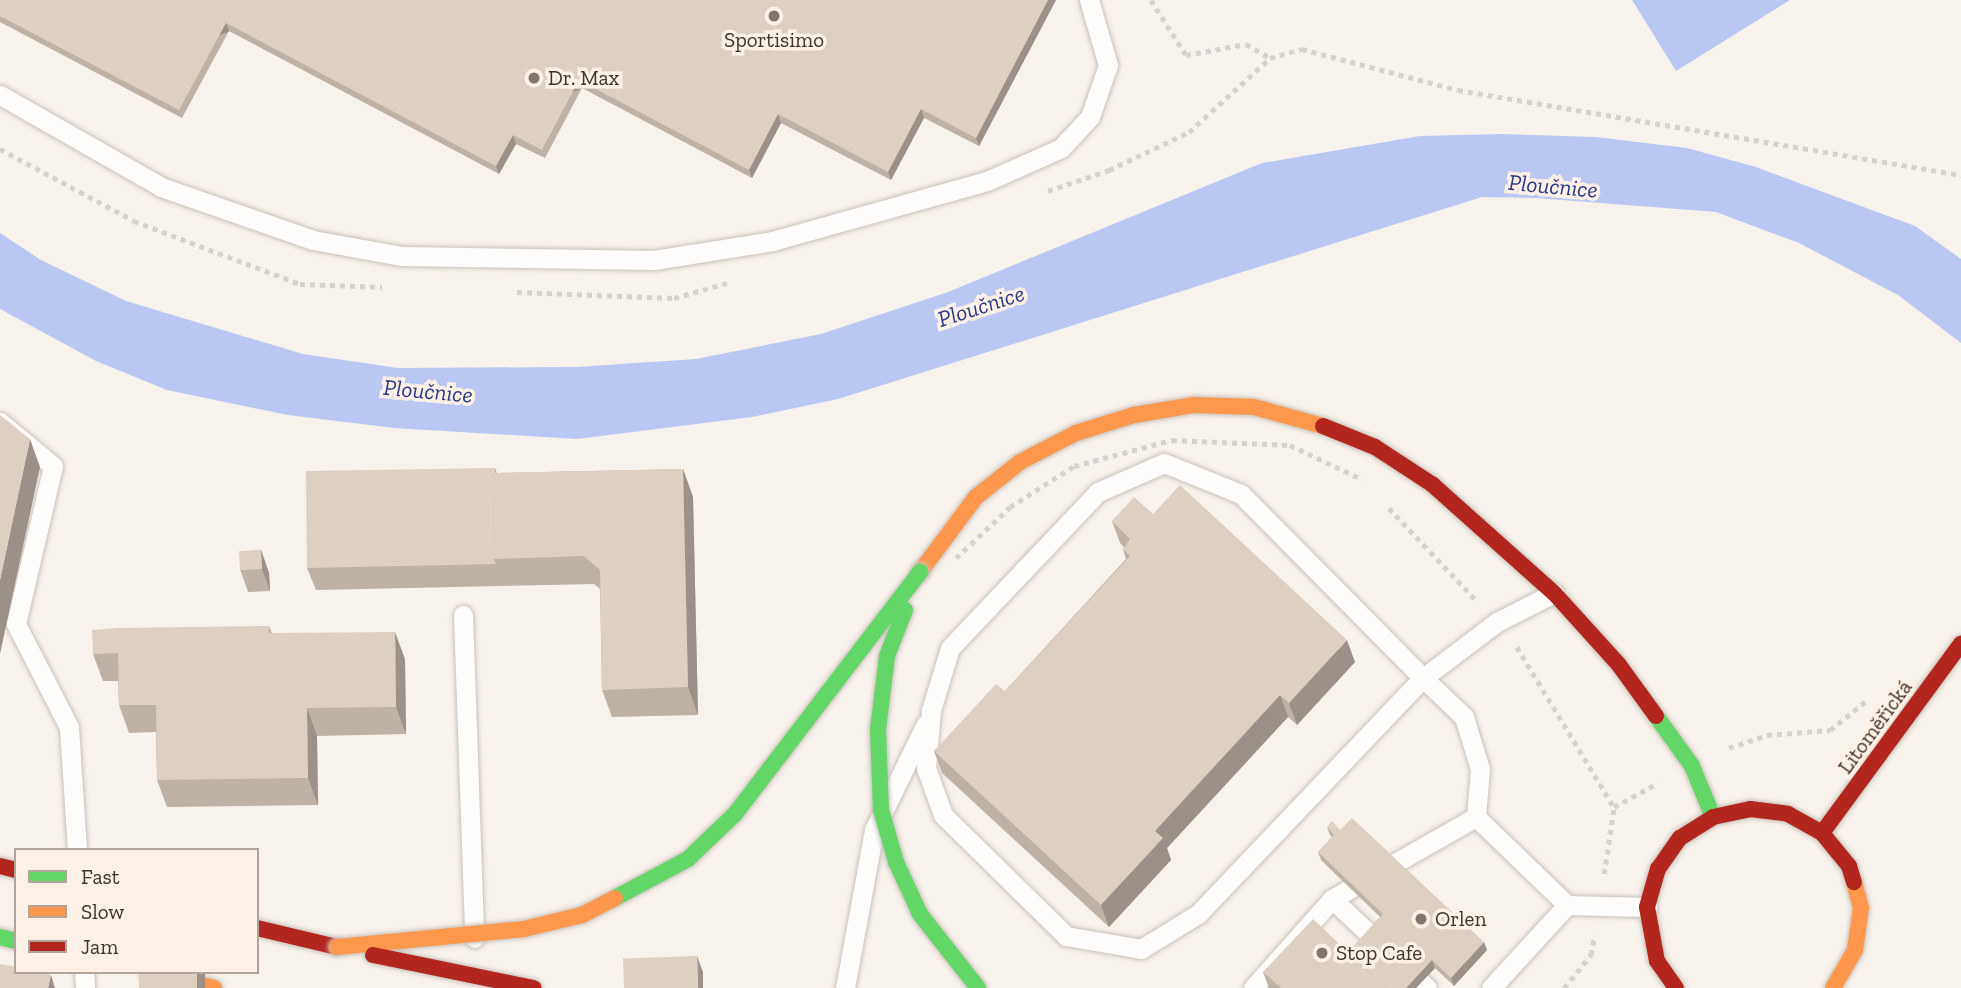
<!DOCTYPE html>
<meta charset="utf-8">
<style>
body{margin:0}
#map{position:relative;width:1961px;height:988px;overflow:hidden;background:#f8f2ec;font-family:"Zilla Slab",serif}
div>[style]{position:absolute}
.water>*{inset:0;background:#bac7f2}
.path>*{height:4.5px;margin-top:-2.25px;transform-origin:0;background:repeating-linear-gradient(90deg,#d6d3cf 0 5px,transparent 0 10px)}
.roads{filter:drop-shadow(0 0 2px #c9c2ba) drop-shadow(0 0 2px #c9c2ba)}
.lane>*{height:19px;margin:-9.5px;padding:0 9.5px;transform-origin:9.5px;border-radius:9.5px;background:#fefdfc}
.fast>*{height:16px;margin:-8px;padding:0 8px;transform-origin:8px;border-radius:8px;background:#63d668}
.slow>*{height:16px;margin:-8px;padding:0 8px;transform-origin:8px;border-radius:8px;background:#ff974d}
.jam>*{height:16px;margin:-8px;padding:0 8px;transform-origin:8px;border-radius:8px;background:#b3261e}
.path-bridge>*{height:4.5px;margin-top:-2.25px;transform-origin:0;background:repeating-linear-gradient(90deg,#d6d3cf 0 5px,transparent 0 10px)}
.bridges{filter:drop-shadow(0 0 2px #c9c2ba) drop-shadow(0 0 2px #c9c2ba)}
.fast-bridge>*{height:16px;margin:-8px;padding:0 8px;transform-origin:8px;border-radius:8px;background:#63d668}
.slow-bridge>*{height:16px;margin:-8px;padding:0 8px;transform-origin:8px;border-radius:8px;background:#ff974d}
.jam-bridge>*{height:16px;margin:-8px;padding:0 8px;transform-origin:8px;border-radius:8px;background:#b3261e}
.wall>*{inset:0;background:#beb2a7}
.shaded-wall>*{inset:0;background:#9b9188;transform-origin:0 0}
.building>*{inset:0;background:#ddcfc2;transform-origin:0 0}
.dots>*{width:19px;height:19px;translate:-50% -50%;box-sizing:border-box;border:4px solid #fdf1e7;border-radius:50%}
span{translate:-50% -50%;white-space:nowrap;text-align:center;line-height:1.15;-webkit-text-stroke:7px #fdf1e7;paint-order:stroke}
.poi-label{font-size:21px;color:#3f342a}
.left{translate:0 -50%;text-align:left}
.street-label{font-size:21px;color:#3f342a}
.water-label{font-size:23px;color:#293983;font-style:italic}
.legend{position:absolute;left:14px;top:848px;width:245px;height:126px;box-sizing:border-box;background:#fdf1e7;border:2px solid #b1a59b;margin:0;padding:9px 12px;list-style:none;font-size:21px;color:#3f342a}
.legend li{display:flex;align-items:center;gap:14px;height:35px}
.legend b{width:35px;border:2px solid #b1a59b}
</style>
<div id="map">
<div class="water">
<div style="clip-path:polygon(1632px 0,1790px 0,1676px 71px)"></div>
<div style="clip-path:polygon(1501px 134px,1596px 137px,1687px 148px,1756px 167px,1915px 226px,1961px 259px,1961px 343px,1898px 295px,1799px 243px,1716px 212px,1536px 198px,1482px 197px,838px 399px,752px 417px,577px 439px,394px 428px,288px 415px,167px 390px,96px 361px,0 309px,0 233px,41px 260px,126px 301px,303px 354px,398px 368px,577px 367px,696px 359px,821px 334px,948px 292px,1262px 163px,1420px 136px)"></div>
</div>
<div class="path">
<div style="left:1151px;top:0;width:65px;rotate:57.5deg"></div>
<div style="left:1186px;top:55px;width:61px;rotate:-10.4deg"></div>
<div style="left:1246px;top:44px;width:28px;rotate:30deg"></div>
<div style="left:0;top:149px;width:152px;rotate:28.2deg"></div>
<div style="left:134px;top:221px;width:178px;rotate:20.8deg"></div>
<div style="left:300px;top:284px;width:82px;rotate:2.1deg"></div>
<div style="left:1048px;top:191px;width:65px;rotate:-19deg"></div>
<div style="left:1109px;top:170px;width:89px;rotate:-25.4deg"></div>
<div style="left:1189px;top:132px;width:110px;rotate:-42.4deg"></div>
<div style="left:1270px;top:58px;width:33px;rotate:-16deg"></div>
<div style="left:1302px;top:49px;width:161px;rotate:14.7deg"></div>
<div style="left:1458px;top:90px;width:510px;rotate:9.59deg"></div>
<div style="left:517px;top:292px;width:157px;rotate:2.2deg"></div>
<div style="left:674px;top:298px;width:58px;rotate:-15.9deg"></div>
<div style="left:1389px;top:508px;width:128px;rotate:46.6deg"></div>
<div style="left:1517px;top:647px;width:187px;rotate:58.8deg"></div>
<div style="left:1729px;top:748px;width:40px;rotate:-18.9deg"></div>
<div style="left:1767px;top:735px;width:63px;rotate:-4.5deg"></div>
<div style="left:1830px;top:730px;width:45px;rotate:-38.7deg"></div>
<div style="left:1604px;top:874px;width:68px;rotate:-81.5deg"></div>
<div style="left:1614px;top:807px;width:50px;rotate:-28.6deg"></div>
<div style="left:1564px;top:988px;width:43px;rotate:-50.7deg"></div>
<div style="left:1591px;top:955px;width:20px;rotate:-81deg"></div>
</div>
<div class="roads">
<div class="lane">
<div style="left:0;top:95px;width:185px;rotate:29.7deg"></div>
<div style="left:161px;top:187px;width:161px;rotate:19.2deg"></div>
<div style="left:313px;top:240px;width:89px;rotate:10.3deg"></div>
<div style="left:401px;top:256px;width:253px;rotate:0.9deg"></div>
<div style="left:654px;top:260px;width:120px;rotate:-9.1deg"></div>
<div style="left:772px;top:241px;width:223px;rotate:-15.6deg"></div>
<div style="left:987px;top:181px;width:81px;rotate:-24deg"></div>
<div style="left:1061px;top:148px;width:42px;rotate:-46.9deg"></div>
<div style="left:1090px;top:117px;width:55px;rotate:-70.9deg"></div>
<div style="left:1108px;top:65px;width:68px;rotate:-106.3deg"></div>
<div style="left:0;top:422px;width:69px;rotate:39.7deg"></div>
<div style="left:53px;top:466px;width:162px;rotate:103.2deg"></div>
<div style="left:16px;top:624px;width:116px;rotate:62.8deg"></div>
<div style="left:69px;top:727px;width:123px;rotate:86.3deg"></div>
<div style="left:463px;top:615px;width:323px;rotate:88deg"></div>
<div style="left:1476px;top:817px;width:48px;rotate:-85.2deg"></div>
<div style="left:1480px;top:769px;width:54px;rotate:-107.1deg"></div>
<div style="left:1464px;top:717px;width:57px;rotate:-136.4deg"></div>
<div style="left:1423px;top:678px;width:259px;rotate:-134.7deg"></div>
<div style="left:1241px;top:494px;width:83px;rotate:-158.1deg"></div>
<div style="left:1164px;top:463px;width:72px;rotate:156.3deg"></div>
<div style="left:1098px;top:492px;width:215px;rotate:133.5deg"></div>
<div style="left:950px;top:648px;width:65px;rotate:107deg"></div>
<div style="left:931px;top:710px;width:58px;rotate:94.9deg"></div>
<div style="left:926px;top:768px;width:50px;rotate:70.1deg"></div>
<div style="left:943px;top:815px;width:173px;rotate:44.5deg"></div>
<div style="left:1066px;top:936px;width:76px;rotate:9.8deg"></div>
<div style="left:1141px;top:949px;width:67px;rotate:-31.6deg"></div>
<div style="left:1198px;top:914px;width:326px;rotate:-46.4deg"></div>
<div style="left:1423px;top:678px;width:93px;rotate:-37.1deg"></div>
<div style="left:1497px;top:622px;width:64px;rotate:-27deg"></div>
<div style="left:1476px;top:817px;width:127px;rotate:44deg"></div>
<div style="left:1567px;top:905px;width:80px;rotate:1.4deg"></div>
<div style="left:1332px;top:899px;width:130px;rotate:43.1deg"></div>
<div style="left:84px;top:972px;width:16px;rotate:86deg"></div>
<div style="left:845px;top:988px;width:161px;rotate:-79.6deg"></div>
<div style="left:874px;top:830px;width:118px;rotate:-63.9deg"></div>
<div style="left:1253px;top:988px;width:119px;rotate:-48.4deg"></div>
<div style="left:1332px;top:899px;width:166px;rotate:-29.7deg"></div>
<div style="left:1491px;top:988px;width:113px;rotate:-47.5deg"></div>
</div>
<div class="fast">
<div style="left:1656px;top:716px;width:62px;rotate:54.2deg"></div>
<div style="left:1692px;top:766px;width:55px;rotate:67.6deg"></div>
<div style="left:0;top:937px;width:16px;rotate:14deg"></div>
</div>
<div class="slow">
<div style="left:920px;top:572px;width:94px;rotate:-53.3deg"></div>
<div style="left:976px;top:497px;width:56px;rotate:-38.5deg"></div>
<div style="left:1020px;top:462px;width:63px;rotate:-27.4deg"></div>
<div style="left:1076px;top:433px;width:61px;rotate:-17.2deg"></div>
<div style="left:1134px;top:415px;width:61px;rotate:-9.5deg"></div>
<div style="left:1194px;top:405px;width:60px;rotate:1.9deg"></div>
<div style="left:1254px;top:407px;width:72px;rotate:15.4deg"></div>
<div style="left:148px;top:972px;width:68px;rotate:13.6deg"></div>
<div style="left:1833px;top:988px;width:44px;rotate:-59.9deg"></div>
<div style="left:1855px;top:950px;width:42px;rotate:-81.9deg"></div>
<div style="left:1861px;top:908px;width:27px;rotate:-105deg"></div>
</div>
<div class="jam">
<div style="left:1323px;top:426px;width:56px;rotate:22deg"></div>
<div style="left:1375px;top:447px;width:69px;rotate:33.2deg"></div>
<div style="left:1433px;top:485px;width:162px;rotate:41.8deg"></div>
<div style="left:1554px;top:593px;width:97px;rotate:47.9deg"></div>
<div style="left:1619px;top:665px;width:63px;rotate:54deg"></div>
<div style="left:1822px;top:833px;width:235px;rotate:-53.7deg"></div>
<div style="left:0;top:866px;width:16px;rotate:14deg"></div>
<div style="left:257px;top:928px;width:82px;rotate:13.4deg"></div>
<div style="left:1676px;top:988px;width:33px;rotate:-125deg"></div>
<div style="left:1657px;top:961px;width:55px;rotate:-100.5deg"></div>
<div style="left:1647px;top:907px;width:40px;rotate:-74deg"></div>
<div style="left:1658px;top:869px;width:38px;rotate:-55deg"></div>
<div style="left:1680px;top:838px;width:39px;rotate:-32deg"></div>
<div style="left:1713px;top:817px;width:38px;rotate:-12deg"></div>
<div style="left:1750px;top:809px;width:38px;rotate:7deg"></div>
<div style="left:1788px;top:814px;width:39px;rotate:29deg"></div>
<div style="left:1822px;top:833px;width:43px;rotate:50.7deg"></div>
<div style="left:1849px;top:866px;width:17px;rotate:73deg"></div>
</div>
</div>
<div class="path-bridge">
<div style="left:956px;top:558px;width:74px;rotate:-43.4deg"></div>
<div style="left:1010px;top:507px;width:76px;rotate:-32.6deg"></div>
<div style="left:1074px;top:466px;width:101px;rotate:-14.9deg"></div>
<div style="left:1172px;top:440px;width:118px;rotate:2.4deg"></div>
<div style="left:1290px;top:445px;width:80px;rotate:25.3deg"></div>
</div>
<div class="bridges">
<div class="fast-bridge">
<div style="left:905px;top:610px;width:49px;rotate:111.4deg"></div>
<div style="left:887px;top:656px;width:74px;rotate:97deg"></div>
<div style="left:878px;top:729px;width:81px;rotate:87.9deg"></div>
<div style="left:881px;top:810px;width:54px;rotate:73.9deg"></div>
<div style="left:896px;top:862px;width:57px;rotate:65.2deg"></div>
<div style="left:920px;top:914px;width:94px;rotate:51.9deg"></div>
<div style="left:615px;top:898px;width:83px;rotate:-28.1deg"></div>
<div style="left:688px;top:859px;width:65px;rotate:-43.8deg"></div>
<div style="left:735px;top:814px;width:305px;rotate:-52.6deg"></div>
</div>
<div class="slow-bridge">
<div style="left:337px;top:947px;width:188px;rotate:-5.5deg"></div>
<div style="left:524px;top:929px;width:60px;rotate:-13.6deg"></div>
<div style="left:582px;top:915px;width:37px;rotate:-27deg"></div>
</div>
<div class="jam-bridge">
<div style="left:373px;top:955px;width:164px;rotate:11.6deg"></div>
</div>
</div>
<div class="wall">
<div style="clip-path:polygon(0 0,1056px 0,979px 146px,924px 118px,891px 180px,781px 123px,752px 178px,582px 88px,545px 158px,516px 144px,499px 174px,229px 31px,182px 118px,0 22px)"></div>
<div style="clip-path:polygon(495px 468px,497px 473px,683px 469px,693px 497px,698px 715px,612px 717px,602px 690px,600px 589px,594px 584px,316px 590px,307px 568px)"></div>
<div style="clip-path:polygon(1153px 514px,1355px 662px,1297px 725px,1288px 717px,1167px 848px,1171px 860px,1109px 927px,942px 773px,934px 751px,1005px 691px,1126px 559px,1123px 549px,1124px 547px,1120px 543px,1112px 521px)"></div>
<div style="clip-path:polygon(261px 550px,269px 573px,270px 591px,248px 592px,240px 569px)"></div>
<div style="clip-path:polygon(269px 626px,272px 633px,405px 659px,406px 734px,317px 736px,318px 805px,167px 807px,157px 780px,156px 732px,129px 733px,119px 705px,118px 681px,103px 681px,93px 654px)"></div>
<div style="clip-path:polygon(1327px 827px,1340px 830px,1487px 950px,1454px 986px,1435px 968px,1416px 988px,1269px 988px,1263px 972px,1348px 952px,1380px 917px,1321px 860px,1318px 852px,1332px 837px,1330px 835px)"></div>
</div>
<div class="shaded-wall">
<div style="clip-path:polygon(1048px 0,1056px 0,979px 146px,976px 138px)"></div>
<div style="left:226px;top:23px;width:9px;height:99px;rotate:69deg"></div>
<div style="left:579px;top:80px;width:9px;height:79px;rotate:69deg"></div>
<div style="clip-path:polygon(921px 109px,924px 118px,891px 180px,888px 172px)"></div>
<div style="clip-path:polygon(778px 114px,781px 123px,752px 178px,749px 170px)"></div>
<div style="clip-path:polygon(513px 135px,516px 144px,499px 174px,496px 166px)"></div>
<div style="clip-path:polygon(30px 439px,40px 467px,0 654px,0 580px)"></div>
<div style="clip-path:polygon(683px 469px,693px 497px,698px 715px,688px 687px)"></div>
<div style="clip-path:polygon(261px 550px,269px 573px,270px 591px,262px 569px)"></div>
<div style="clip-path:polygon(395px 632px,405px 659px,406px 734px,396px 707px)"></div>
<div style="clip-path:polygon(1347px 640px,1355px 662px,1297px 725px,1289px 703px)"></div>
<div style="clip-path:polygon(1280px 695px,1288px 717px,1167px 848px,1171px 860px,1109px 927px,1101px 905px,1155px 831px)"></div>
<div style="clip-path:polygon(307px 708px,317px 736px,318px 805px,308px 778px)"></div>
<div style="clip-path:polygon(1484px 942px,1487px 950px,1454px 986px,1451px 978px)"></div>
<div style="clip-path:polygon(697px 956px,703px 972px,703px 988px,698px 988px)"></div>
<div style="clip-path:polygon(1432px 960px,1435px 968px,1416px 988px,1406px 988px)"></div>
<div style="left:197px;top:972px;width:8px;height:16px"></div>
<div style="clip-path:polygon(51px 975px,55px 988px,48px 988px)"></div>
</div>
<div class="building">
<div style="clip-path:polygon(0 0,1048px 0,976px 138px,921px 109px,888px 172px,778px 114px,749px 170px,579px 80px,542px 150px,513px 135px,496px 166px,226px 23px,179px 110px,0 16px)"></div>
<div style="clip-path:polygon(0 415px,30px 439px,0 580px)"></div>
<div style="clip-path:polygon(495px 468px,495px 473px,493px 473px,494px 559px,496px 564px,307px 568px,306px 471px)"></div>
<div style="clip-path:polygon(683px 469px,688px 687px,602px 690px,600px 570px,584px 556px,494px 559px,493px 473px)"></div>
<div style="clip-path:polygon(1180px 485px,1347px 640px,1289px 703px,1280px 695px,1155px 831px,1163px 838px,1101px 905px,934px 751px,996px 684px,1005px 691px,1130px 556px,1123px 549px,1130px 539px,1112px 521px,1134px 497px,1153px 514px)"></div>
<div style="left:261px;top:550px;width:19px;height:22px;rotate:87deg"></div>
<div style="clip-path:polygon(269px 626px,269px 633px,395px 632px,396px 707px,307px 708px,308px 778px,157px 780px,156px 705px,119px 705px,118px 653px,93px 654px,92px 630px,118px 628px)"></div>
<div style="clip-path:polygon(1352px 818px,1484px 942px,1451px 978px,1432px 960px,1406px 988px,1386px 988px,1348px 952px,1383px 914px,1318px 852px,1334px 835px,1327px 827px,1332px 821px,1340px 830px)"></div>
<div style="clip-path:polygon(1313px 919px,1386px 988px,1281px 988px,1263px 972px)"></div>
<div style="left:697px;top:956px;width:32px;height:74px;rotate:88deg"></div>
<div style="clip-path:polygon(0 964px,16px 967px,16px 972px,37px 972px,51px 975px,48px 988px,0 988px)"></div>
<div style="left:139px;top:972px;width:58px;height:16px"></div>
</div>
<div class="dots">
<div style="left:774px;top:16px;background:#80766e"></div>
<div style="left:534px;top:78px;background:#80766e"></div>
<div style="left:1421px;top:919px;background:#80766e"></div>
<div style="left:1322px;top:953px;background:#80766e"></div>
</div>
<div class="poi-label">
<span style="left:774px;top:40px">Sportisimo</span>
<span class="left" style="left:548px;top:78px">Dr. Max</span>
<span class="left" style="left:1435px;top:919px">Orlen</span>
<span class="left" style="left:1336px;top:953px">Stop Cafe</span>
</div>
<div class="street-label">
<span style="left:1875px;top:727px;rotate:-54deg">Litoměřická</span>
</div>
<div class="water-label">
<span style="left:1553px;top:186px;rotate:5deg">Ploučnice</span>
<span style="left:981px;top:306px;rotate:-18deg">Ploučnice</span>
<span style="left:428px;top:391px;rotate:5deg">Ploučnice</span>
</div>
<ul class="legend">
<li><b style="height:9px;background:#63d668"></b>Fast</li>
<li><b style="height:9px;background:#ff974d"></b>Slow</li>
<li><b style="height:9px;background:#b3261e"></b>Jam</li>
</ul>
</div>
